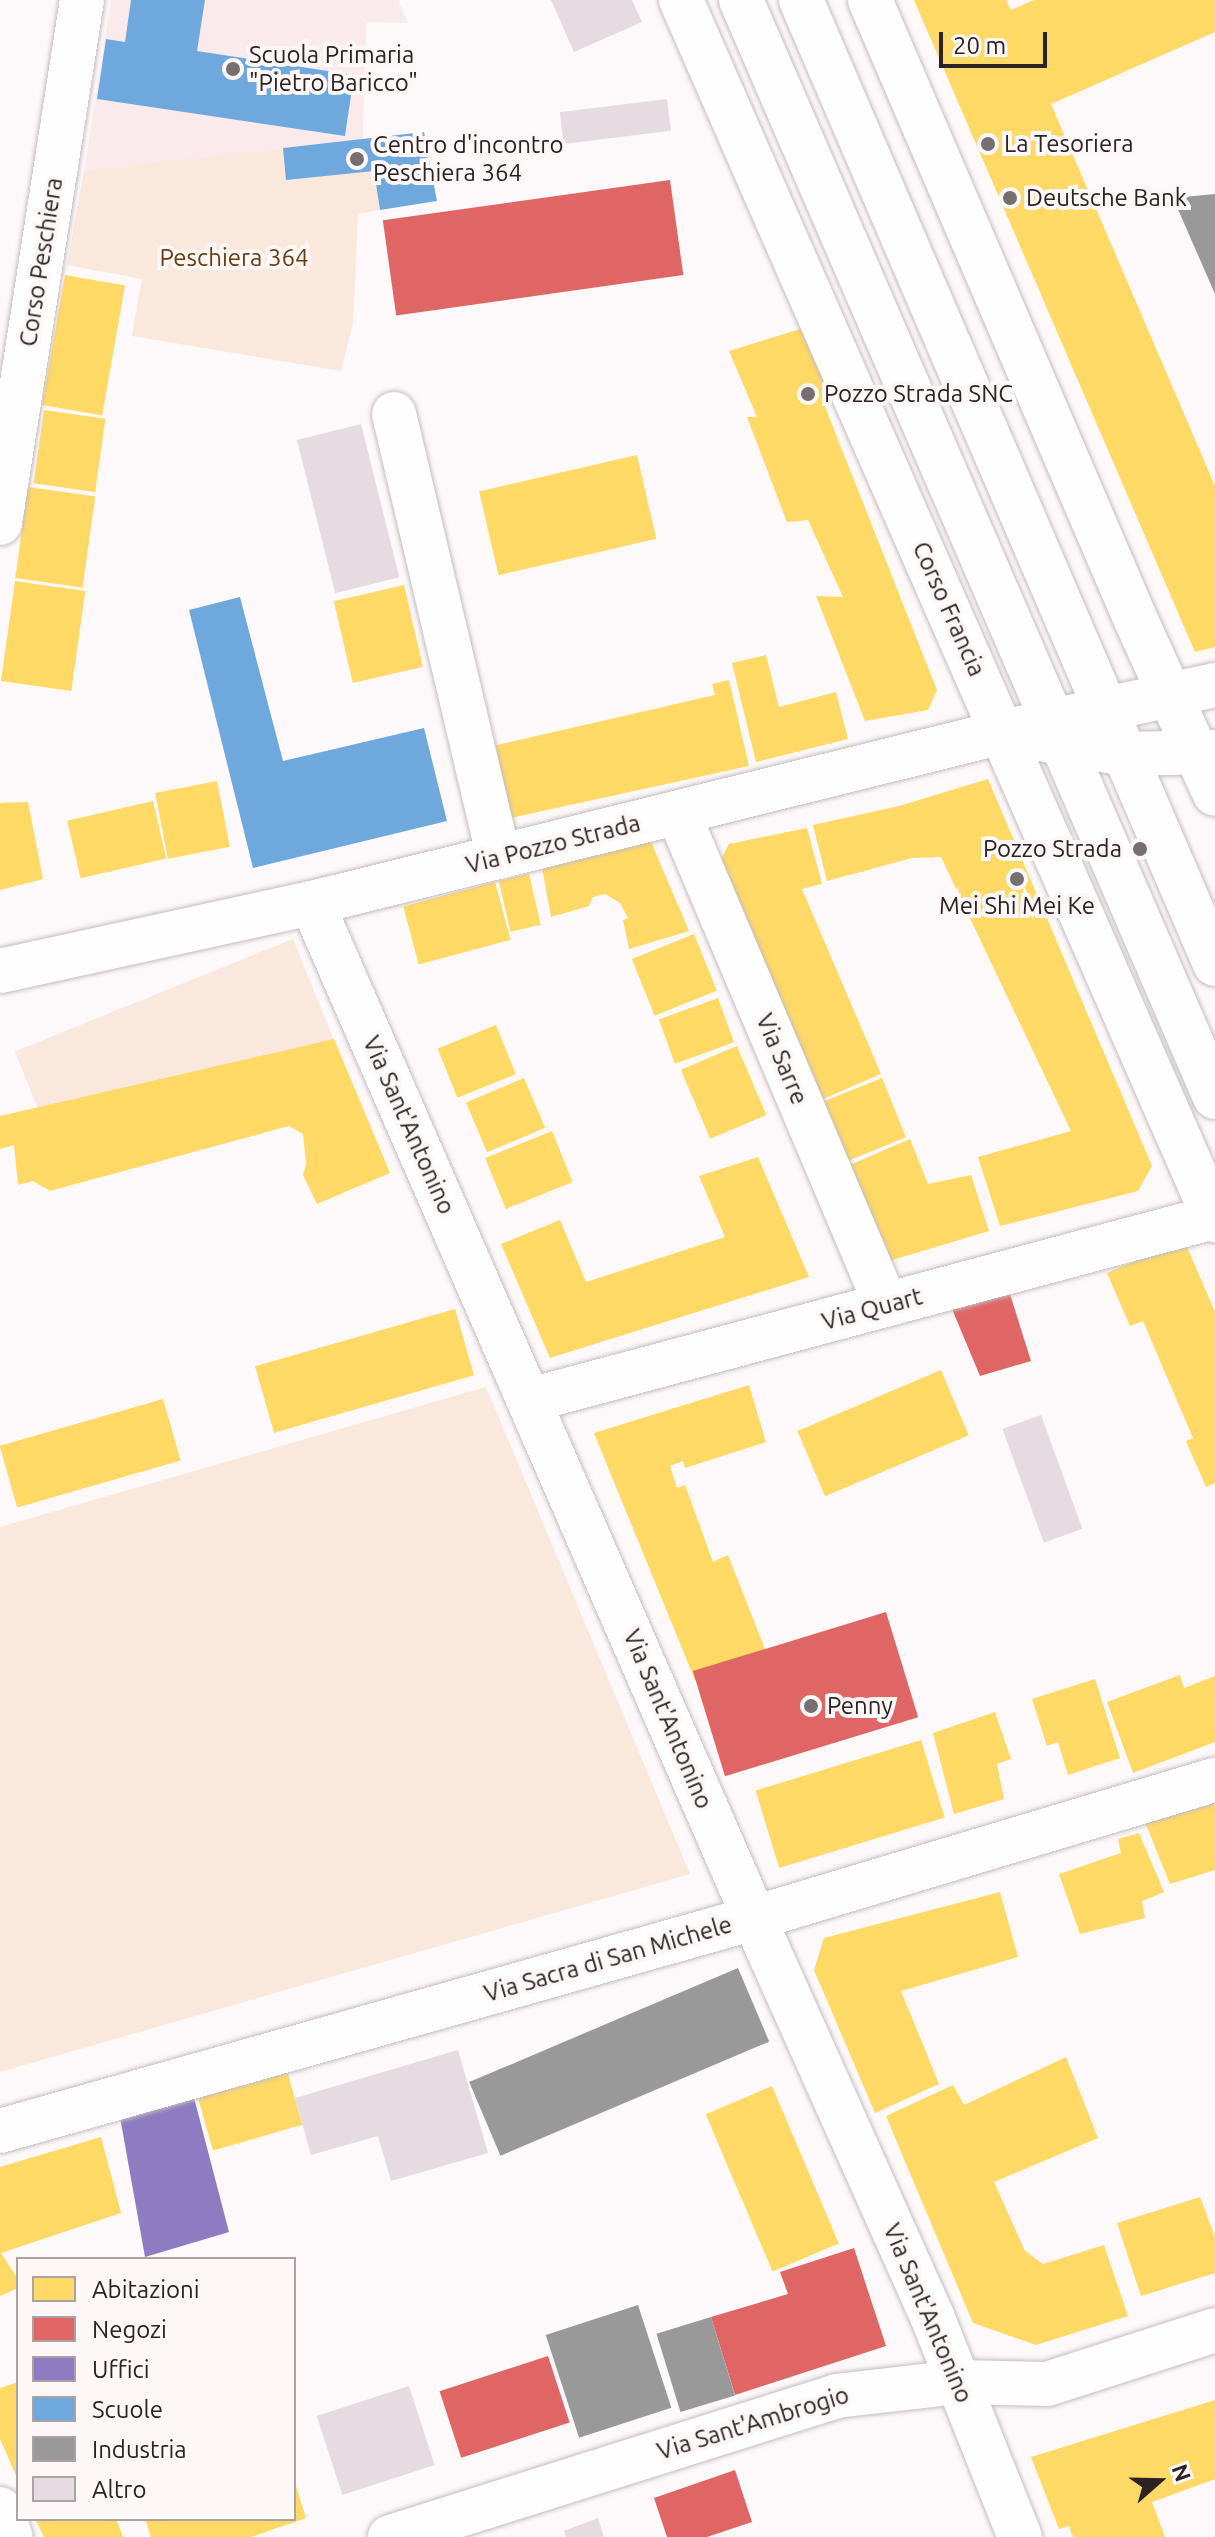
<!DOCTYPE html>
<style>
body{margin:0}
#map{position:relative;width:1215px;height:2537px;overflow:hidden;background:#fdf8f9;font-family:Ubuntu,sans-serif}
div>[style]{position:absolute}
.built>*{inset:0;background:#faeaec}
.green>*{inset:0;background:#f9e8db;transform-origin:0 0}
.homes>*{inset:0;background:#ffd966;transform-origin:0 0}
.shops>*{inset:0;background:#e06666;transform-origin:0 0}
.offices>*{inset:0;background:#8e7cc3}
.schools>*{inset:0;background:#6fa8dc}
.industry>*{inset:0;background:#999;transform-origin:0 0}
.building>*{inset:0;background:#e5dbe0;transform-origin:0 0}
.roads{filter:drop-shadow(0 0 2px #c5bdbf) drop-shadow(0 0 2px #c5bdbf)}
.minor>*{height:44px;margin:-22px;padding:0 22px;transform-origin:22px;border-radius:22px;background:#fffefe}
.major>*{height:44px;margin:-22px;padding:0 22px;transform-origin:22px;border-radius:22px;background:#fffefe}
.dots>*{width:22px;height:22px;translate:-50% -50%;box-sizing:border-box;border:4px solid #fef7f8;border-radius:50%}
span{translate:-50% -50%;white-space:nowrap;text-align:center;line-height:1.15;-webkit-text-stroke:8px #fef7f8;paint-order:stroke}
.poi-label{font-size:24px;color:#2e2324}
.left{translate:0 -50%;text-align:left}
.right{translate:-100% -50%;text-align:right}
.park-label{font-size:24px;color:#6b3d0a}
.street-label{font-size:24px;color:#2e2324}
.legend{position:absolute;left:16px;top:2257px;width:280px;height:264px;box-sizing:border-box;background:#fef7f8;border:2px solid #aba2a3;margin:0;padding:10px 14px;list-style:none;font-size:24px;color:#2e2324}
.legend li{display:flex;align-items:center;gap:16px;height:40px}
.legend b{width:40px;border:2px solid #aba2a3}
.north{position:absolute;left:1119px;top:2441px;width:80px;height:80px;-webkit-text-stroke:6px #fef7f8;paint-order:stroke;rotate:70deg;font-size:22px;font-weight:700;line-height:32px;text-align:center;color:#2e2324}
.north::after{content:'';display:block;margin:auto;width:28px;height:36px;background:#2e2324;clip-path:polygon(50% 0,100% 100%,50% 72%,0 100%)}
.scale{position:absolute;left:939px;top:32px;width:108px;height:36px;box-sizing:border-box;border:4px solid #2e2324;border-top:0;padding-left:10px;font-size:24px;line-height:28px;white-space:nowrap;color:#2e2324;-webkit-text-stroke:6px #fef7f8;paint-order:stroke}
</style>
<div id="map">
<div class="built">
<div style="clip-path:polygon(111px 0,398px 0,408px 23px,366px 22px,363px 139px,84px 171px)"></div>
</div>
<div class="green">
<div style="clip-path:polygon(283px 148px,374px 171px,380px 210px,358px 214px,353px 323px,341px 371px,132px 336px,142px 279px,67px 265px,84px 171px)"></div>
<div style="left:293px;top:939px;width:108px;height:300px;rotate:68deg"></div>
<div style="clip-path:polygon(486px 1387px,690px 1874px,0 2072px,0 1527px)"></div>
</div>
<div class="homes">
<div style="clip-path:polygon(914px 0,1006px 0,1011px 10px,1034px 0,1215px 0,1215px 32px,1051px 104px,1215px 486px,1215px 647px,1195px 652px)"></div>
<div style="left:65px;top:275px;width:61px;height:132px;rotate:10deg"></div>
<div style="clip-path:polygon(807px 327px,833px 396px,822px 399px,937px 690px,928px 710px,865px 721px,816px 596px,843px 597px,808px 520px,787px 522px,747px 417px,757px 417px,729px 351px)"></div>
<div style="left:44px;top:410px;width:62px;height:74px;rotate:8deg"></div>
<div style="left:637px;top:455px;width:86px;height:162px;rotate:77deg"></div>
<div style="left:28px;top:487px;width:68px;height:92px;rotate:8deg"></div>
<div style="left:15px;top:581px;width:71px;height:101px;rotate:8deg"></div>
<div style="left:404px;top:585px;width:84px;height:72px;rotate:77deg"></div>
<div style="clip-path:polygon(766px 655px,779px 707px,836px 692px,848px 739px,756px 762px,732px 663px)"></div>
<div style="clip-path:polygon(729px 680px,749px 766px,496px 821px,480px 749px,715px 695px,712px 684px)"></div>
<div style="clip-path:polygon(988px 779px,1152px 1166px,1138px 1191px,1000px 1226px,978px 1157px,1071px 1131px,941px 857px,912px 858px,827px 881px,813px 825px,899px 806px)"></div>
<div style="left:217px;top:781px;width:67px;height:63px;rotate:79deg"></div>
<div style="left:153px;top:801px;width:59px;height:88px;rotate:77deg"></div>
<div style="clip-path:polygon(28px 802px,43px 879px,0 890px,0 803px)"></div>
<div style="clip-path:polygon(807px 828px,822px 884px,802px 889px,881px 1074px,816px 1102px,718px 865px,729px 844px)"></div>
<div style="clip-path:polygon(646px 830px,689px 931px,629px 949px,623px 920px,628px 918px,620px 903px,605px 894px,593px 897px,589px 906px,551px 917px,540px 856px)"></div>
<div style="left:529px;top:874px;width:52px;height:31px;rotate:77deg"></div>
<div style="left:495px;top:882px;width:60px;height:95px;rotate:75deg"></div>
<div style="left:694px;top:934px;width:61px;height:67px;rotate:68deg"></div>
<div style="left:718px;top:998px;width:47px;height:63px;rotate:70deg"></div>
<div style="left:496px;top:1025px;width:53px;height:63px;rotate:68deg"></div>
<div style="clip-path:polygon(334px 1039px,390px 1173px,317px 1204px,303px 1175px,306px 1164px,303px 1134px,289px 1126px,50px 1191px,33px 1181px,18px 1185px,14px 1145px,0 1149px,0 1116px)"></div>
<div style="left:737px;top:1046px;width:75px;height:61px;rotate:67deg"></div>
<div style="left:524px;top:1078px;width:54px;height:63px;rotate:67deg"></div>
<div style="left:882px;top:1078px;width:64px;height:65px;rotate:68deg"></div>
<div style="left:552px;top:1131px;width:55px;height:72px;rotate:68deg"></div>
<div style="clip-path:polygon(910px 1139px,928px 1184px,971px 1175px,989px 1231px,889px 1261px,850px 1165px)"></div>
<div style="clip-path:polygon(758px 1157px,809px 1277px,550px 1358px,501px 1244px,560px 1220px,586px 1282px,725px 1237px,699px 1176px)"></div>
<div style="clip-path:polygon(1184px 1240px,1215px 1312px,1215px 1483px,1206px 1487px,1186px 1441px,1193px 1438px,1143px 1321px,1130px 1326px,1107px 1273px)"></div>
<div style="left:455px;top:1309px;width:69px;height:208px;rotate:74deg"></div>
<div style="left:941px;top:1370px;width:71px;height:156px;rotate:67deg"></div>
<div style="clip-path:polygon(749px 1385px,766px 1442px,685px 1468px,683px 1461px,670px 1466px,677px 1488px,685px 1485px,713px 1562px,728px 1555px,765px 1649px,695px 1680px,594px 1433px)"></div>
<div style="left:163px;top:1399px;width:64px;height:170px;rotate:74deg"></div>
<div style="clip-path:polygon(1180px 1675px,1184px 1688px,1215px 1676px,1215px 1742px,1133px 1773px,1107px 1702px)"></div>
<div style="clip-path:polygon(1095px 1679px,1120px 1758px,1068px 1775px,1058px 1742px,1047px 1746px,1032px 1699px)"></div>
<div style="clip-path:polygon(995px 1712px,1011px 1759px,997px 1764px,1004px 1799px,954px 1814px,933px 1733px)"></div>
<div style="left:921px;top:1740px;width:81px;height:173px;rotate:73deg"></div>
<div style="clip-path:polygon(1215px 1801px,1215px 1870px,1170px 1884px,1145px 1822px)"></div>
<div style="clip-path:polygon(1139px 1833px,1164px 1892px,1142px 1901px,1145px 1918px,1080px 1934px,1059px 1874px,1121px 1853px,1118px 1839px)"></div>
<div style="clip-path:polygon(1000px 1892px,1018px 1957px,901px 1991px,939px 2084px,875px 2113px,814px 1970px,824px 1938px)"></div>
<div style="clip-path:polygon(1066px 2057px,1098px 2138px,994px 2182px,1025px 2251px,1043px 2264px,1104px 2245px,1128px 2316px,1036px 2345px,973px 2323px,886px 2116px,953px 2085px,964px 2105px)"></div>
<div style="left:287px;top:2071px;width:56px;height:93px;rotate:74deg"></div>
<div style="left:772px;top:2086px;width:171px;height:72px;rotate:67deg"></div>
<div style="clip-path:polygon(101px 2137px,121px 2213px,1px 2253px,18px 2279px,18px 2288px,0 2296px,0 2167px)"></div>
<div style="clip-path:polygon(1200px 2197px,1215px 2237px,1215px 2273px,1141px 2296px,1117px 2223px)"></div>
<div style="clip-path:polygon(18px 2382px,18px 2480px,0 2439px,0 2388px)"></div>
<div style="clip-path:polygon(1215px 2400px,1215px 2479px,1152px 2502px,1165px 2537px,1073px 2537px,1069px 2526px,1059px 2529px,1031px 2457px)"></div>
<div style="clip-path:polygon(295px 2483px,306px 2518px,251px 2537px,151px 2537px,145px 2519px,294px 2519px)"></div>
<div style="clip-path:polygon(35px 2519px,116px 2519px,123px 2537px,44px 2537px)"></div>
</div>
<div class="shops">
<div style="left:670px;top:180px;width:96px;height:290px;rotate:82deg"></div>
<div style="clip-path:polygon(1010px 1294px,1031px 1361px,980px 1376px,952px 1309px)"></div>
<div style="left:886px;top:1612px;width:110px;height:202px;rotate:73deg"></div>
<div style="clip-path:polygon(854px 2248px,886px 2346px,735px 2395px,711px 2317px,788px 2294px,780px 2272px)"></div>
<div style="left:548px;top:2356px;width:70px;height:114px;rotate:72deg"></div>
<div style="clip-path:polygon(735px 2470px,752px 2522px,707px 2537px,667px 2537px,654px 2498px)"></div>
</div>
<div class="offices">
<div style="clip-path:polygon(193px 2094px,229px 2232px,145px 2257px,120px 2117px)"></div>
</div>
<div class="schools">
<div style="clip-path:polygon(131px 0,205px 0,197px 51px,354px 75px,345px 136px,97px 99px,106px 39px,125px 42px)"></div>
<div style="clip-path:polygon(424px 132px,437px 201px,380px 210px,374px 171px,286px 180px,283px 148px)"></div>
<div style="clip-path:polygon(240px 597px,283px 761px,424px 728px,447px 821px,253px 868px,189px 610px)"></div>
</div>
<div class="industry">
<div style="clip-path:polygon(1215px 194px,1215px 294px,1173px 198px)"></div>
<div style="left:738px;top:1968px;width:80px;height:292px;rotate:67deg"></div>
<div style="left:638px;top:2305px;width:108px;height:97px;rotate:72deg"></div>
<div style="left:711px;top:2317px;width:82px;height:57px;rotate:73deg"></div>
</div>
<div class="building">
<div style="clip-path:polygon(551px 0,632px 0,642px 22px,574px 52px)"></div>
<div style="left:667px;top:99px;width:32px;height:108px;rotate:83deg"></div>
<div style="left:361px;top:424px;width:158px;height:66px;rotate:76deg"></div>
<div style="left:1041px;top:1415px;width:121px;height:41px;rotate:70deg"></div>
<div style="clip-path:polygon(458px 2050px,488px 2153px,391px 2181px,378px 2136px,311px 2155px,295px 2098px)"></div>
<div style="left:409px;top:2386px;width:83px;height:97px;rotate:72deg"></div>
<div style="clip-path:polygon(598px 2518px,604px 2537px,566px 2537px,564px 2531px)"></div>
</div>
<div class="roads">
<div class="minor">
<div style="left:681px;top:0;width:1332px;rotate:66.36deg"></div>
<div style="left:870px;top:0;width:672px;rotate:66.79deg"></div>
<div style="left:1135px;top:618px;width:193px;rotate:65.6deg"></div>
<div style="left:394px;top:414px;width:455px;rotate:76.7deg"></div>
<div style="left:0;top:523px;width:529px;rotate:-81.09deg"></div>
<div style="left:1029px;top:737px;width:97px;rotate:10deg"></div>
<div style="left:1125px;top:754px;width:90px;rotate:-1.3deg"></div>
<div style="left:678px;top:813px;width:534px;rotate:67.08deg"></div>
<div style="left:312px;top:903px;width:1137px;rotate:66.46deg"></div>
<div style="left:766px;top:1945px;width:406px;rotate:65.9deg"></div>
<div style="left:932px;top:2316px;width:238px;rotate:68.3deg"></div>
<div style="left:0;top:971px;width:319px;rotate:-12.3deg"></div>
<div style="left:312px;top:903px;width:712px;rotate:-13.9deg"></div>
<div style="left:1003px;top:732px;width:217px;rotate:-12.5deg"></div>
<div style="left:530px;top:1400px;width:708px;rotate:-14.98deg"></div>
<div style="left:0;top:2131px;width:784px;rotate:-15.77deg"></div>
<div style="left:754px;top:1918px;width:481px;rotate:-16.7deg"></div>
<div style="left:0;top:2509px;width:30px;rotate:69deg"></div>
<div style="left:390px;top:2537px;width:468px;rotate:-17.5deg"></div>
<div style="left:836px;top:2396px;width:124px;rotate:-6.5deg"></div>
<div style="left:959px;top:2382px;width:88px;rotate:1.3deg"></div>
<div style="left:1047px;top:2384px;width:176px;rotate:-17.8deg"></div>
</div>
<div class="major">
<div style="left:741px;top:0;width:1195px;rotate:66.63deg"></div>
<div style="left:801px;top:0;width:1049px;rotate:66.76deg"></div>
</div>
</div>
<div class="dots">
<div style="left:233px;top:69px;background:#766e6f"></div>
<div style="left:988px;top:144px;background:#766e6f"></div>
<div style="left:357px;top:159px;background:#766e6f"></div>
<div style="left:1010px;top:198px;background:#766e6f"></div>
<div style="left:808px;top:394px;background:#766e6f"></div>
<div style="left:1140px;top:849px;background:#766e6f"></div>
<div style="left:1017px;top:879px;background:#766e6f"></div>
<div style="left:811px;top:1706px;background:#766e6f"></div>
</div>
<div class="poi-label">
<span class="left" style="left:249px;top:69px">Scuola Primaria<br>"Pietro Baricco"</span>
<span class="left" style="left:1004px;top:144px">La Tesoriera</span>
<span class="left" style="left:373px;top:159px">Centro d'incontro<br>Peschiera 364</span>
<span class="left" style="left:1026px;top:198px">Deutsche Bank</span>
<span class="left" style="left:824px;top:394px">Pozzo Strada SNC</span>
<span class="right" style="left:1122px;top:849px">Pozzo Strada</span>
<span style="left:1017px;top:906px">Mei Shi Mei Ke</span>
<span class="left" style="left:827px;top:1706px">Penny</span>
</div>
<div class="park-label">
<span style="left:234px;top:258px">Peschiera 364</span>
</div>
<div class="street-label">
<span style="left:41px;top:262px;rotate:-81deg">Corso Peschiera</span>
<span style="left:949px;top:609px;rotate:66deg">Corso Francia</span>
<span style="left:553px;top:844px;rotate:-14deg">Via Pozzo Strada</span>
<span style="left:782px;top:1059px;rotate:67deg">Via Sarre</span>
<span style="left:409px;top:1125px;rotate:66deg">Via Sant'Antonino</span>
<span style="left:872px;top:1309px;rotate:-15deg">Via Quart</span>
<span style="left:668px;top:1719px;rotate:67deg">Via Sant'Antonino</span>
<span style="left:608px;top:1959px;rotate:-16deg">Via Sacra di San Michele</span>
<span style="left:928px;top:2313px;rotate:67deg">Via Sant'Antonino</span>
<span style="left:753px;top:2423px;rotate:-17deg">Via Sant'Ambrogio</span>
</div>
<ul class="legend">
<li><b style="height:22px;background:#ffd966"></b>Abitazioni</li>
<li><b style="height:22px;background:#e06666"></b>Negozi</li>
<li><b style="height:22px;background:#8e7cc3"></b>Uffici</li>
<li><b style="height:22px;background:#6fa8dc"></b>Scuole</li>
<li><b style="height:22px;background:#999"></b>Industria</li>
<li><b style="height:22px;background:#e5dbe0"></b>Altro</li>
</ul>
<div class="north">N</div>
<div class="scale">20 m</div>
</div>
